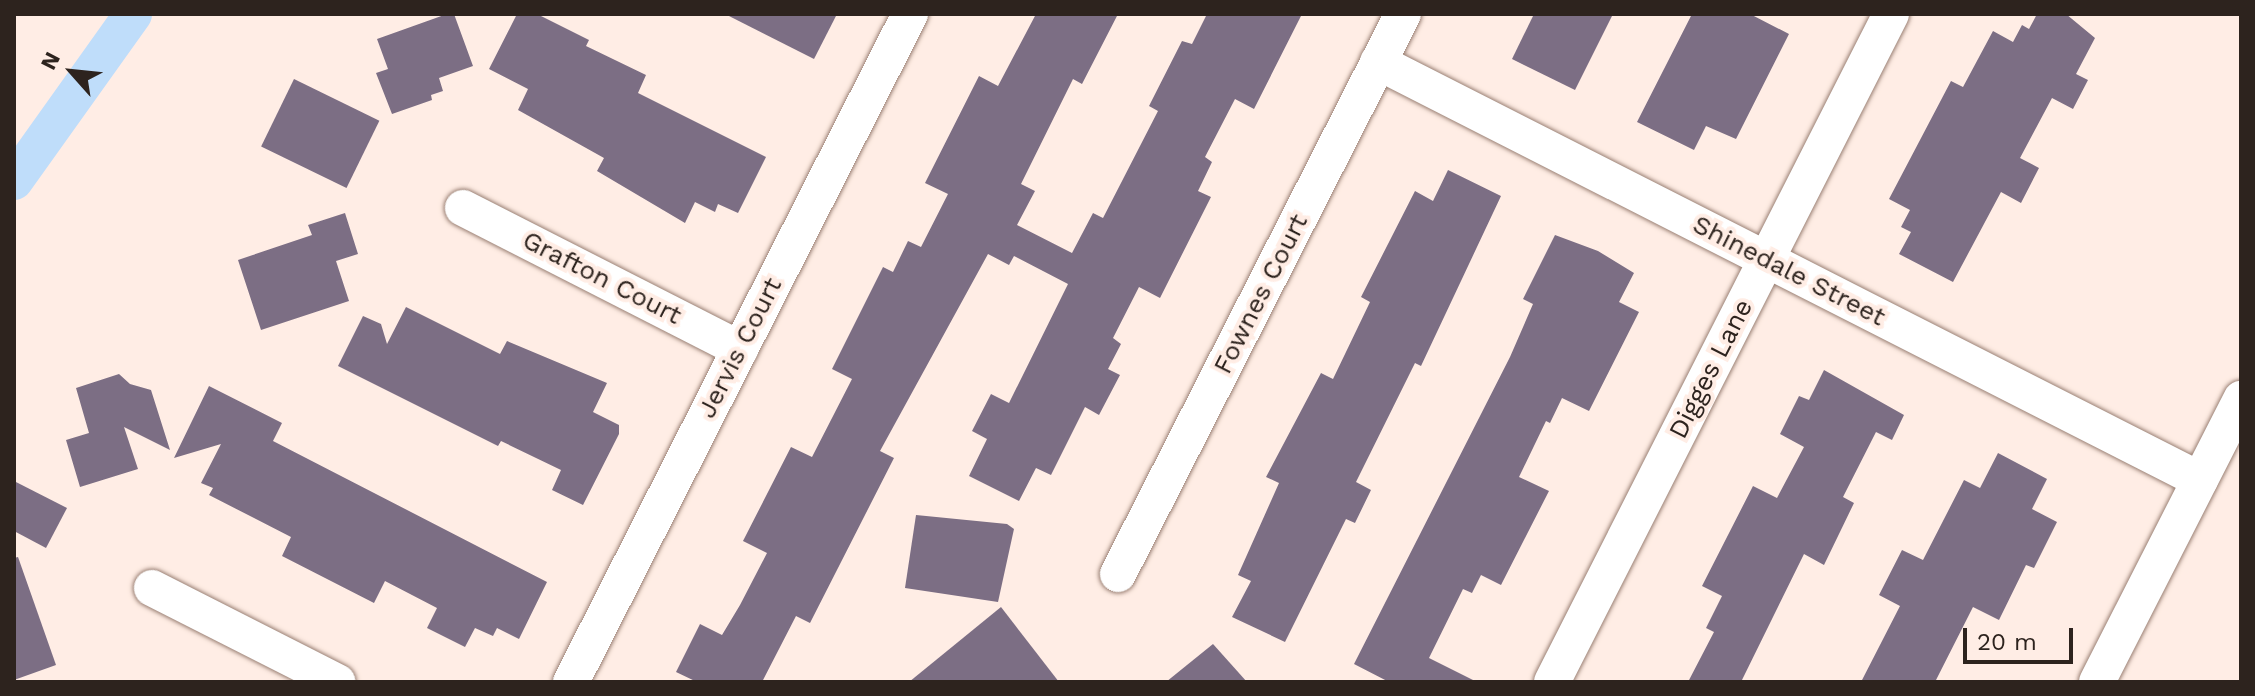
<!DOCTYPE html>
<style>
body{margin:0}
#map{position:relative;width:2255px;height:696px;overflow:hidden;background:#ffede5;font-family:"Work Sans",sans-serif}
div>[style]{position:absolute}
.canal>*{height:38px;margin:-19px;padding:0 19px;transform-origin:19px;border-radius:19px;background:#bfddfa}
.building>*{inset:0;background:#7c6e84;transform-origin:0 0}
.roads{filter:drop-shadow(0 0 2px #9a8074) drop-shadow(0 0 2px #9a8074)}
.minor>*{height:36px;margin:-18px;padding:0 18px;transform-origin:18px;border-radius:18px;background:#fff}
span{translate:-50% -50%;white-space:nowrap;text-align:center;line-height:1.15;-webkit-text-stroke:8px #ffede5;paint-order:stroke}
.street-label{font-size:26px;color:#2d231e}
.frame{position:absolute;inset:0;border:16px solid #2d231e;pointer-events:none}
.north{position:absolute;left:32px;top:32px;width:80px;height:80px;-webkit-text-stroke:6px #ffede5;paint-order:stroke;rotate:297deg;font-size:22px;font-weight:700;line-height:32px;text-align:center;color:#2d231e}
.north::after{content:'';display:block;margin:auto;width:28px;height:36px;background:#2d231e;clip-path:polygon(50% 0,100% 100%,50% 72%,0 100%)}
.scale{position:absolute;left:1963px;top:628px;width:110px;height:36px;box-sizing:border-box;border:4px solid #2d231e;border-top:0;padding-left:10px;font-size:24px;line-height:28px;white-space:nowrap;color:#2d231e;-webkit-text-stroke:6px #ffede5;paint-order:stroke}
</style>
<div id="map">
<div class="canal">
<div style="left:14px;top:181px;width:205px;rotate:-54.5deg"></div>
</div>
<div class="building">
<div style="clip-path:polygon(447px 14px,454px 14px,473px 66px,439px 78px,443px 91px,431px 95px,432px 100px,392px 114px,376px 73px,388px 69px,377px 39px)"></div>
<div style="clip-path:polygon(517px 14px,537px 14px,589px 40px,586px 46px,646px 75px,638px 93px,766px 157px,738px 213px,718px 204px,715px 212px,695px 202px,685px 223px,597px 171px,604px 158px,518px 110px,528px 89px,489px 69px)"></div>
<div style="clip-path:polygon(725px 14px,837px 14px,814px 59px)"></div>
<div style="clip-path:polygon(1036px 14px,1118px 14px,1082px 84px,1073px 79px,1021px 184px,1035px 191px,1017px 225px,1072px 253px,1093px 213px,1103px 218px,1158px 111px,1149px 106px,1182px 41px,1192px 44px,1207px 14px,1302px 14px,1254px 109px,1235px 99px,1205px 157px,1212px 162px,1198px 191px,1211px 197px,1160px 298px,1139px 287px,1113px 338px,1121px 344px,1108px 369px,1120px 375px,1099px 415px,1085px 407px,1051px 475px,1036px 468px,1019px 501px,969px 476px,987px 439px,972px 431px,991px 394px,1009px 403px,1068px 284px,1014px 256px,1009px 265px,988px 254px,880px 451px,894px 458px,810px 623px,796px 616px,762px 682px,697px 682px,676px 672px,700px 624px,722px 635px,740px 605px,767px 553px,743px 541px,791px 447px,812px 457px,852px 379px,832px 369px,883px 267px,893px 272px,908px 241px,921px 247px,948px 194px,925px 183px,979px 76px,998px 86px)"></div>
<div style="clip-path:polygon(1534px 14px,1613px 14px,1575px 90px,1512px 59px)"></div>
<div style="clip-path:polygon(1692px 14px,1750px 14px,1789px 34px,1736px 139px,1706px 126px,1694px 150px,1637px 122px)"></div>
<div style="clip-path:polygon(2037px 14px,2066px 14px,2095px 38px,2076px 74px,2088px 80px,2073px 109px,2052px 98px,2020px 158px,2039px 168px,2021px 203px,2001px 192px,1953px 282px,1899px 254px,1911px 232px,1901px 227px,1910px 210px,1889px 199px,1951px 81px,1963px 87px,1993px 31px,2013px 42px,2022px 25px,2029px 29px)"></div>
<div style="left:294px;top:79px;width:95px;height:75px;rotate:26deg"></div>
<div style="clip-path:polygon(1448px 170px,1501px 196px,1421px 366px,1415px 363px,1356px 482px,1371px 490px,1355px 523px,1346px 519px,1285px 642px,1232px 617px,1251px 581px,1238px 575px,1279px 483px,1266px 477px,1321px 373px,1333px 379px,1370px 302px,1361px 297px,1415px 191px,1433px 201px)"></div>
<div style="clip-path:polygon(345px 213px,358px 254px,336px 261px,349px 301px,261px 330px,238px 260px,312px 235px,308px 225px)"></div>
<div style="clip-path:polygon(1555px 235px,1598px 251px,1634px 273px,1619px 302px,1639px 312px,1589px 411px,1562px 398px,1550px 423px,1546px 421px,1519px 477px,1549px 491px,1501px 585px,1481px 575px,1472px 593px,1463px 589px,1429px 658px,1477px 682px,1389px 682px,1354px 664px,1510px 357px,1533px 304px,1523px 299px)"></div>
<div style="clip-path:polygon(406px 307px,500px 354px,507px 341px,607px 383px,593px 412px,619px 425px,619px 434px,583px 505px,552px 490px,561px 470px,501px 441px,498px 446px,338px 366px,363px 316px,381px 324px,387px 344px)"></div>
<div style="clip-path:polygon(1824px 370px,1904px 415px,1892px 440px,1876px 432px,1843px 497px,1854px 503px,1824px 565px,1804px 554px,1741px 682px,1688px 682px,1714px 632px,1706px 628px,1722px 596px,1702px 586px,1753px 486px,1777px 498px,1804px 447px,1780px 434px,1799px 396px,1809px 400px)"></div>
<div style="clip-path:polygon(119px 374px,130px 384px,151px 390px,170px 450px,124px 427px,138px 469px,80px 487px,66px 440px,89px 433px,76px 388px)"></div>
<div style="clip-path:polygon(209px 386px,282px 423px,273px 441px,547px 582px,519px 639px,497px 628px,493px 636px,475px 628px,465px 647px,427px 628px,437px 608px,385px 581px,374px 603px,282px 556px,291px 537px,209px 495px,213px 488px,201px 483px,221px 444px,174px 458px)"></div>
<div style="clip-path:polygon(1998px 453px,2047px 479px,2032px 509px,2057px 522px,2034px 568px,2026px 565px,1999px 620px,1973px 607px,1935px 682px,1861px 682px,1900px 606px,1879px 595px,1902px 550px,1923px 560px,1964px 480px,1980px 488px)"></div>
<div style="clip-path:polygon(14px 481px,67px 508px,46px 548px,14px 531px)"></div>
<div style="clip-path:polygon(916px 515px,1007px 524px,1014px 529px,998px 602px,905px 588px)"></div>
<div style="clip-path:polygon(18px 557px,56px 665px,14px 680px,14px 558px)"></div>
<div style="clip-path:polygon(1001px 607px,1059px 682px,909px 682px)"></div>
<div style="clip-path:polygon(1213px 644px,1247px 682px,1166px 682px)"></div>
</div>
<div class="roads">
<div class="minor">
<div style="left:1378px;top:62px;width:922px;rotate:26.95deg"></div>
<div style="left:463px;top:208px;width:311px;rotate:27deg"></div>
<div style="left:1118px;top:574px;width:628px;rotate:-63.03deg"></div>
<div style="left:152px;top:588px;width:208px;rotate:26.9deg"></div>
<div style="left:571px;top:682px;width:749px;rotate:-63.09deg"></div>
<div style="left:1552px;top:682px;width:749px;rotate:-63.09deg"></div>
<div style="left:2097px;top:682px;width:318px;rotate:-63deg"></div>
</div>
</div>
<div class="street-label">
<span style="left:1789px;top:271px;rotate:27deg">Shinedale Street</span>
<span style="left:602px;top:278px;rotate:27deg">Grafton Court</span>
<span style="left:1261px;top:294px;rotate:-63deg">Fownes Court</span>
<span style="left:740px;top:348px;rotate:-63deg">Jervis Court</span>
<span style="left:1711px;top:369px;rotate:-63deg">Digges Lane</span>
</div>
<div class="frame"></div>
<div class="north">N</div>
<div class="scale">20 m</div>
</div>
